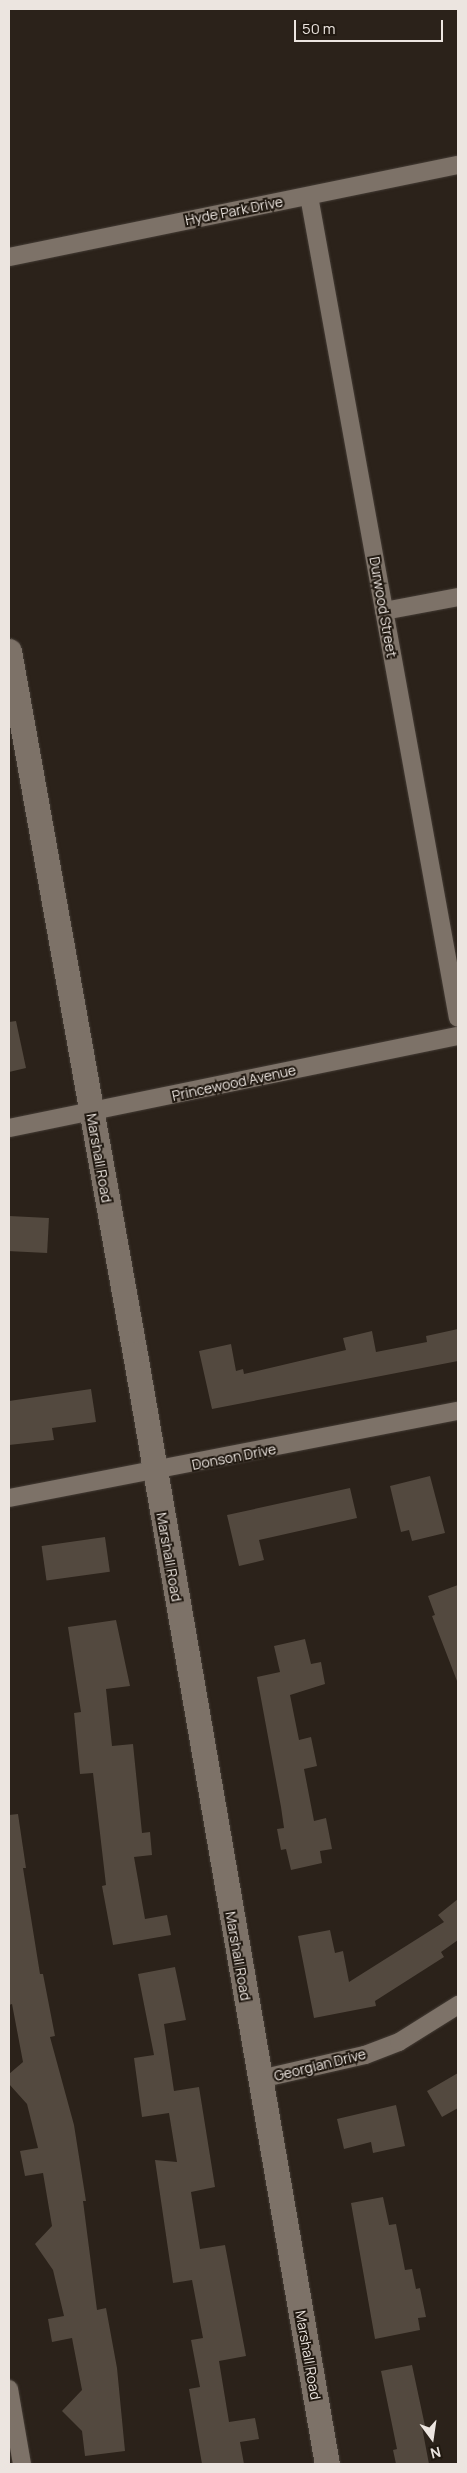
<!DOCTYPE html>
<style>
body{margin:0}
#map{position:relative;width:467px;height:2473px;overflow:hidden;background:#2b221a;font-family:Manrope,sans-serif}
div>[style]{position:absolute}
.building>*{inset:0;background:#53493f;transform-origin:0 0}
.roads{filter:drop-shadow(0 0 1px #443c35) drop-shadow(0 0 1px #443c35)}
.street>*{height:18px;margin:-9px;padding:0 9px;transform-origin:9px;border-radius:9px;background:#7d7268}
.secondary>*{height:25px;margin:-12.5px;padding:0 12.5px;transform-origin:12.5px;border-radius:12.5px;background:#7d7268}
span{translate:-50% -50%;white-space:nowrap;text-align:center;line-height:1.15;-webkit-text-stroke:4px #211911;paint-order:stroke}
.street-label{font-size:14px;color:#ece5e0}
.frame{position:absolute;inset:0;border:10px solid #ece5e0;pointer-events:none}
.north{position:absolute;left:407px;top:2413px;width:50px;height:50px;-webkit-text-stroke:4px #211911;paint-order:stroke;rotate:166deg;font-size:14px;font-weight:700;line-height:20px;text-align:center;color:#ece5e0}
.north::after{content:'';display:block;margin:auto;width:18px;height:22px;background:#ece5e0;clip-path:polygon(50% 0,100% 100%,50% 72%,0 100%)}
.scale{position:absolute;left:294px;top:20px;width:149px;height:22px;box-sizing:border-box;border:2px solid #ece5e0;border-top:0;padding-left:6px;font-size:15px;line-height:18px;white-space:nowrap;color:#ece5e0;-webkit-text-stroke:4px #211911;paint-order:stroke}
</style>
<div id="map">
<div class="building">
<div style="clip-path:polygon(16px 1021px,26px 1068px,9px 1072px,9px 1022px)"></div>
<div style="left:9px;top:1216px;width:40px;height:35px;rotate:3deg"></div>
<div style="clip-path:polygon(458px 1329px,458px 1361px,212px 1409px,199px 1351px,231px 1344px,236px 1371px,243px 1369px,244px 1374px,346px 1350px,343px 1338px,372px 1331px,376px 1352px,427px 1342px,426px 1336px)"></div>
<div style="clip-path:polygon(91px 1389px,96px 1422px,52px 1428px,54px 1440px,9px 1445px,9px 1401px)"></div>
<div style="clip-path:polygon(430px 1476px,445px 1533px,412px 1541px,409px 1530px,401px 1532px,390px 1486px)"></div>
<div style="clip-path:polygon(350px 1488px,357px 1518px,259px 1540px,264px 1560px,239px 1566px,227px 1515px)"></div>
<div style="left:105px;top:1537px;width:35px;height:64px;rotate:82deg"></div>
<div style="clip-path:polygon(458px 1585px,458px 1681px,457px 1681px,432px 1616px,435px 1615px,428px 1596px)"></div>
<div style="clip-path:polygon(116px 1620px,130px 1686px,106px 1689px,112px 1746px,133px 1744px,142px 1833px,150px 1832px,152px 1855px,134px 1857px,145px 1919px,167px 1915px,171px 1935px,113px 1945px,102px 1886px,106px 1885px,93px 1773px,80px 1774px,74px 1713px,81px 1712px,68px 1627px)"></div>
<div style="clip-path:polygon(305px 1639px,311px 1664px,321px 1662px,325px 1684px,290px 1695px,299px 1740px,311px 1737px,317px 1766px,304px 1769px,314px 1821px,326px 1818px,332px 1849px,320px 1851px,322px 1863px,291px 1870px,286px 1849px,281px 1850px,277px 1829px,284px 1828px,281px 1807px,257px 1677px,280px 1672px,274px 1646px)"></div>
<div style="clip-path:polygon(18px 1814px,26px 1868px,23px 1868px,40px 1974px,43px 1974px,55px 2036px,50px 2037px,74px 2125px,86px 2201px,83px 2201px,97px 2310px,106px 2308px,117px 2368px,125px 2451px,85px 2456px,82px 2431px,62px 2411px,82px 2390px,72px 2338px,52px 2342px,48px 2319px,64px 2316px,53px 2270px,35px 2244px,52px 2226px,43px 2173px,25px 2176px,20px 2151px,38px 2148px,27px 2104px,9px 2084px,9px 2074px,23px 2062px,12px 2004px,9px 2005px,9px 1815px)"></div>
<div style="clip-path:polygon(458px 1899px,458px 1940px,441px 1952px,444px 1957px,375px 2001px,376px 2006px,314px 2018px,298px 1936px,330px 1930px,335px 1953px,343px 1951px,349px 1982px,444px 1922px,438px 1915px)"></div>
<div style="clip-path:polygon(175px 1967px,186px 2020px,164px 2024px,174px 2091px,199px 2087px,215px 2187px,191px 2192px,200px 2249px,225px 2245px,246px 2356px,219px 2361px,229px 2422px,255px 2418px,259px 2439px,240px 2442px,244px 2464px,202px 2464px,189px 2389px,200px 2387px,191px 2340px,203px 2338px,192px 2280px,173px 2283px,155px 2160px,177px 2162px,169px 2113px,142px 2117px,134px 2058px,154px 2055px,138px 1974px)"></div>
<div style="clip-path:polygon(458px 2073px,458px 2108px,442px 2117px,427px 2091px)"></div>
<div style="clip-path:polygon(396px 2105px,405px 2146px,373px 2153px,371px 2142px,344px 2149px,337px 2119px)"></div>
<div style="clip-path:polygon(383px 2197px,389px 2225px,396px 2224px,405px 2270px,412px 2269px,416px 2289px,420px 2288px,426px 2317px,418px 2318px,420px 2330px,375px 2339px,351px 2203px)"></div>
<div style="clip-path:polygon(412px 2365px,425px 2426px,422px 2427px,429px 2464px,396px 2464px,393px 2450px,397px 2449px,381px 2371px)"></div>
</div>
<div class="roads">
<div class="street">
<div style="left:309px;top:196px;width:835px;rotate:79.73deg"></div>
<div style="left:9px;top:257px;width:458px;rotate:-11.6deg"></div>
<div style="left:384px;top:611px;width:75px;rotate:-10.7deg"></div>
<div style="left:9px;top:1128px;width:458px;rotate:-11.6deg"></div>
<div style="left:9px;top:1498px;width:457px;rotate:-11deg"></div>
<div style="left:260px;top:2079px;width:108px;rotate:-12.9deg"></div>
<div style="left:365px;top:2055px;width:36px;rotate:-21deg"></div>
<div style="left:399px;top:2042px;width:70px;rotate:-32.1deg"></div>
<div style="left:9px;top:2389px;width:76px;rotate:80.2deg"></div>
</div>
<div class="secondary">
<div style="left:9px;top:651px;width:714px;rotate:79.84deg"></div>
<div style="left:135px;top:1354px;width:1126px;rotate:80.19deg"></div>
</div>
</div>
<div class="street-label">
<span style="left:234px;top:211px;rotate:-11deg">Hyde Park Drive</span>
<span style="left:383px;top:607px;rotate:80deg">Durwood Street</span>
<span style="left:234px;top:1083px;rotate:-12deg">Princewood Avenue</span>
<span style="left:99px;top:1158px;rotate:80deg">Marshall Road</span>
<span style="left:234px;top:1457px;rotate:-11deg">Donson Drive</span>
<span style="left:169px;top:1557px;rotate:80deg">Marshall Road</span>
<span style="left:238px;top:1956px;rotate:80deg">Marshall Road</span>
<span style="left:320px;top:2065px;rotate:-14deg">Georgian Drive</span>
<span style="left:308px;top:2355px;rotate:80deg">Marshall Road</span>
</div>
<div class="frame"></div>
<div class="north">N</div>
<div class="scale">50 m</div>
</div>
